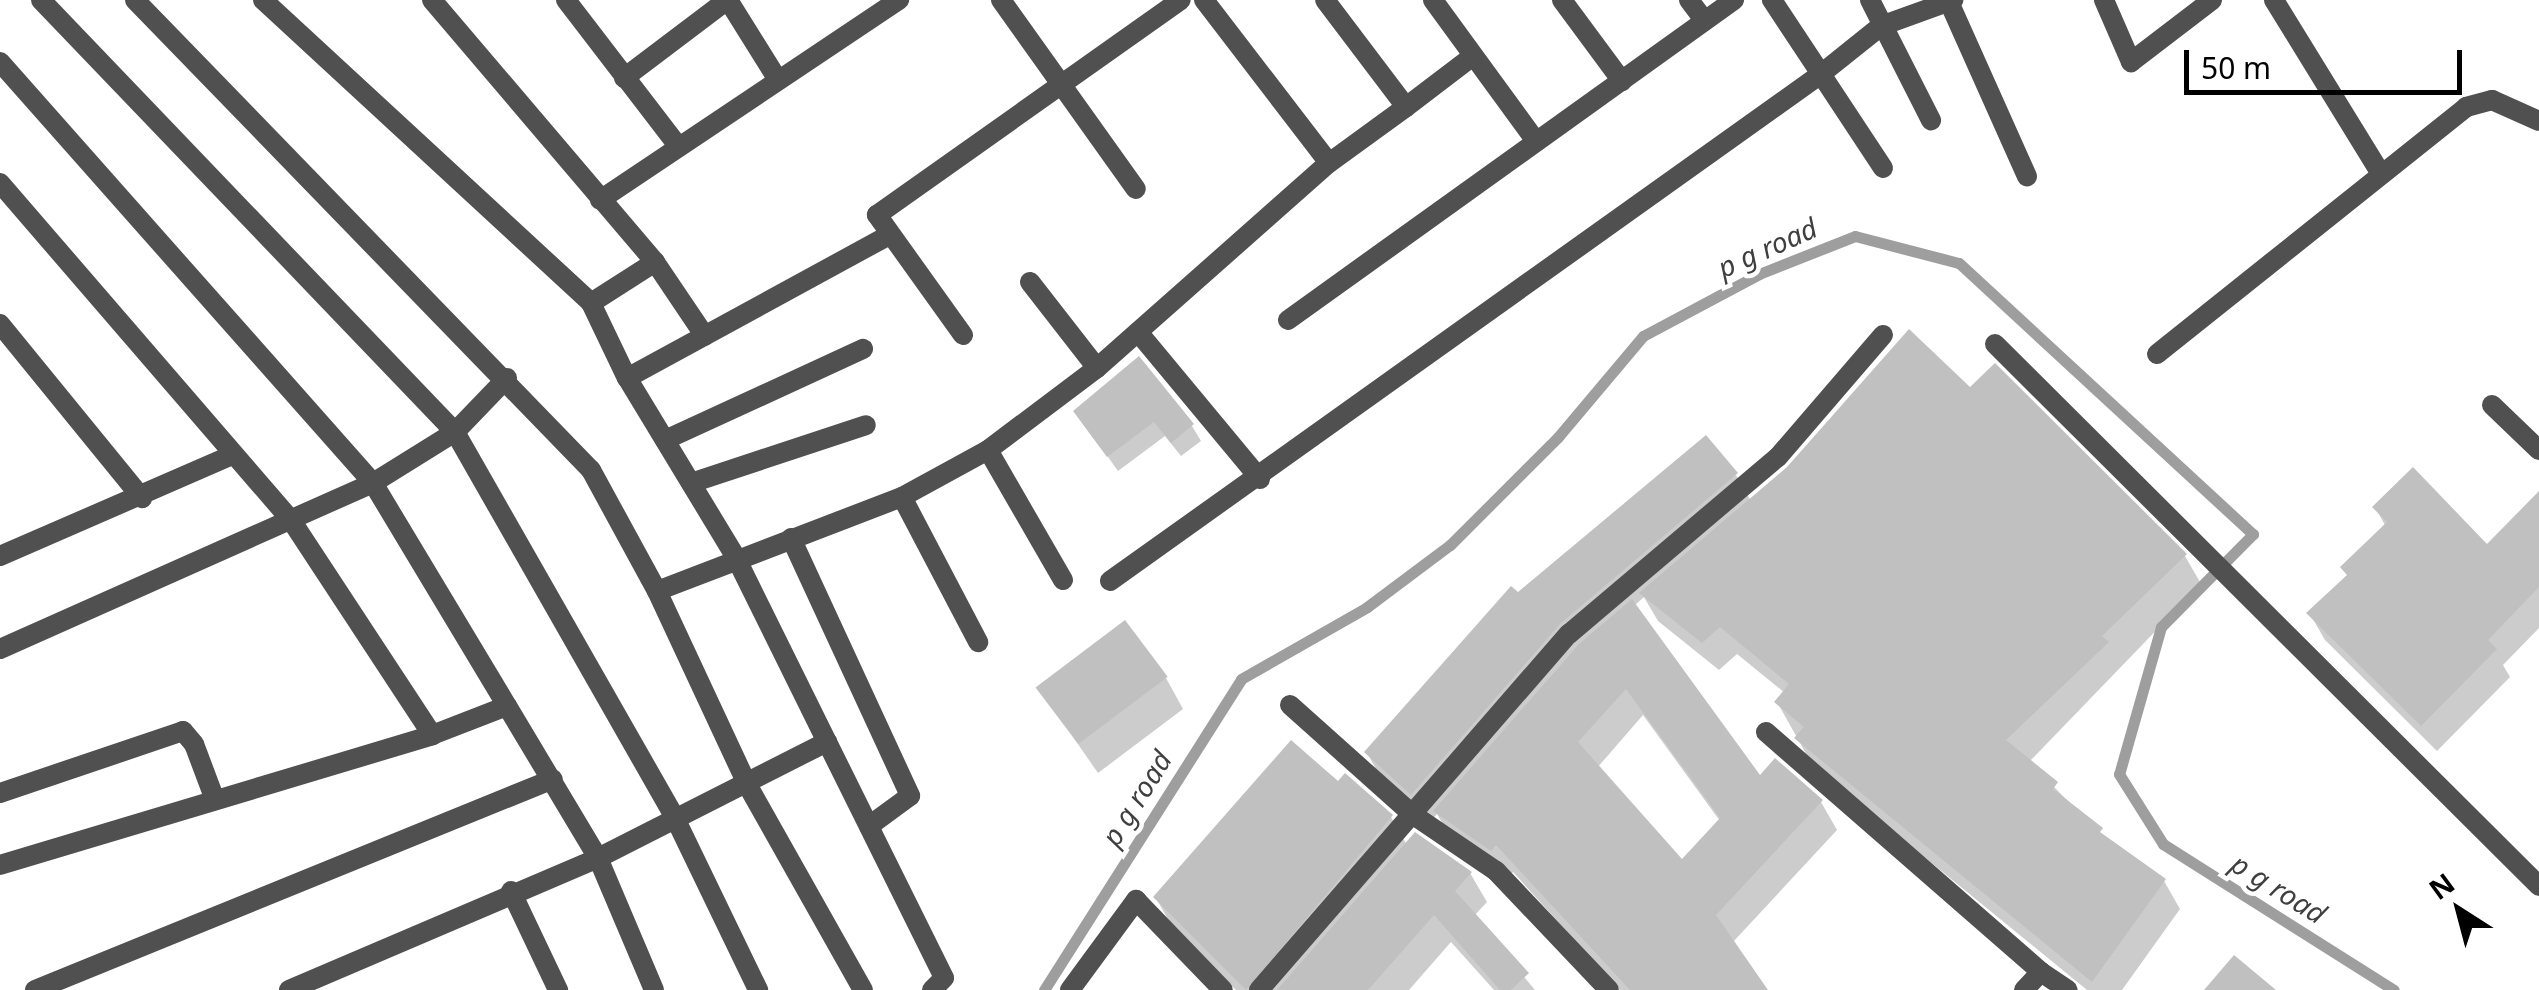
<!DOCTYPE html>
<style>
body{margin:0}
#map{position:relative;width:2539px;height:990px;overflow:hidden;background:#fff;font-family:"Noto Sans",sans-serif}
div>[style]{position:absolute}
.shadow>*{inset:0;background:#0003}
.stream>*{height:11px;margin:-5.5px;padding:0 5.5px;transform-origin:5.5px;border-radius:5.5px;background:#9e9e9e}
.building>*{inset:0;background:#c0c0c0;transform-origin:0 0}
.street>*{height:20px;margin:-10px;padding:0 10px;transform-origin:10px;border-radius:10px;background:#505050}
span{translate:-50% -50%;white-space:nowrap;text-align:center;line-height:1.15;-webkit-text-stroke:9px #fff;paint-order:stroke}
.water-label{font-size:28px;color:#3f3f3f;font-style:italic}
.north{position:absolute;left:2409px;top:860px;width:100px;height:100px;-webkit-text-stroke:8px #fff;paint-order:stroke;rotate:324deg;font-size:28px;font-weight:700;line-height:40px;text-align:center;color:#000}
.north::after{content:'';display:block;margin:auto;width:35px;height:45px;background:#000;clip-path:polygon(50% 0,100% 100%,50% 72%,0 100%)}
.scale{position:absolute;left:2184px;top:50px;width:278px;height:45px;box-sizing:border-box;border:5px solid #000;border-top:0;padding-left:12px;font-size:30px;line-height:35px;white-space:nowrap;color:#000;-webkit-text-stroke:8px #fff;paint-order:stroke}
</style>
<div id="map">
<div class="shadow">
<div style="clip-path:polygon(evenodd,1970px 390px,2185px 556px,2201px 584px,2029px 762px,2108px 841px,2164px 881px,2180px 909px,2122px 990px,2087px 990px,1813px 766px,1777px 702px,1785px 693px,1737px 654px,1719px 670px,1658px 621px,1644px 597px,1634px 606px,1759px 779px,1821px 802px,1837px 830px,1733px 942px,1765px 990px,1620px 990px,1513px 872px,1508px 878px,1452px 840px,1437px 814px,1429px 823px,1384px 783px,1367px 753px,1518px 595px,1736px 475px,1751px 501px,1970px 390px,1643px 715px,1720px 821px,1682px 863px,1597px 768px,1643px 715px)"></div>
<div style="clip-path:polygon(1076px 412px,1192px 426px,1201px 441px,1181px 456px,1165px 436px,1118px 471px)"></div>
<div style="clip-path:polygon(2539px 504px,2539px 628px,2503px 665px,2510px 677px,2437px 751px,2325px 640px,2310px 614px,2349px 577px,2386px 527px,2375px 507px,2487px 547px)"></div>
<div style="clip-path:polygon(1166px 678px,1183px 709px,1098px 773px,1039px 688px)"></div>
<div style="clip-path:polygon(1338px 785px,1391px 817px,1407px 845px,1470px 873px,1487px 902px,1474px 916px,1535px 990px,1494px 990px,1451px 942px,1409px 990px,1236px 990px,1173px 928px,1156px 898px)"></div>
</div>
<div class="stream">
<div style="left:1044px;top:990px;width:368px;rotate:-57.6deg"></div>
<div style="left:1241px;top:679px;width:145px;rotate:-29.7deg"></div>
<div style="left:1367px;top:607px;width:104px;rotate:-36.8deg"></div>
<div style="left:1450px;top:545px;width:153px;rotate:-45deg"></div>
<div style="left:1558px;top:437px;width:132px;rotate:-49.9deg"></div>
<div style="left:1643px;top:336px;width:132px;rotate:-28.1deg"></div>
<div style="left:1759px;top:274px;width:103px;rotate:-21.6deg"></div>
<div style="left:1855px;top:236px;width:107px;rotate:14.6deg"></div>
<div style="left:1959px;top:263px;width:400px;rotate:42.7deg"></div>
<div style="left:2253px;top:534px;width:131px;rotate:134.7deg"></div>
<div style="left:2161px;top:627px;width:153px;rotate:105.9deg"></div>
<div style="left:2119px;top:774px;width:83px;rotate:57.8deg"></div>
<div style="left:2163px;top:844px;width:273px;rotate:32.3deg"></div>
</div>
<div class="building">
<div style="clip-path:polygon(1909px 329px,1970px 387px,1995px 363px,2187px 554px,2102px 636px,2109px 642px,2006px 740px,2058px 782px,2053px 789px,2103px 828px,2100px 832px,2166px 879px,2092px 982px,1794px 738px,1804px 727px,1774px 702px,1789px 684px,1720px 627px,1702px 643px,1639px 593px,1787px 467px)"></div>
<div style="clip-path:polygon(1139px 356px,1194px 424px,1171px 443px,1154px 422px,1107px 457px,1073px 411px)"></div>
<div style="clip-path:polygon(1706px 435px,1738px 473px,1560px 624px,1411px 795px,1364px 752px,1511px 586px,1518px 592px)"></div>
<div style="clip-path:polygon(2413px 467px,2487px 544px,2539px 491px,2539px 587px,2488px 640px,2497px 649px,2421px 726px,2306px 613px,2347px 575px,2340px 567px,2387px 522px,2372px 507px)"></div>
<div style="clip-path:polygon(evenodd,1632px 599px,1760px 775px,1775px 758px,1823px 800px,1716px 915px,1768px 990px,1630px 990px,1496px 845px,1491px 851px,1433px 811px,1579px 644px,1632px 599px,1626px 689px,1720px 818px,1682px 859px,1578px 742px,1626px 689px)"></div>
<div style="left:1125px;top:620px;width:71px;height:112px;rotate:53deg"></div>
<div style="clip-path:polygon(1291px 740px,1338px 781px,1345px 773px,1393px 815px,1246px 990px,1153px 897px)"></div>
<div style="clip-path:polygon(1415px 832px,1472px 872px,1455px 891px,1529px 973px,1511px 990px,1500px 990px,1434px 915px,1368px 990px,1277px 990px)"></div>
<div style="clip-path:polygon(2234px 955px,2276px 990px,2204px 990px)"></div>
</div>
<div class="street">
<div style="left:41px;top:0;width:598px;rotate:46.22deg"></div>
<div style="left:455px;top:432px;width:444px;rotate:60.3deg"></div>
<div style="left:675px;top:818px;width:191px;rotate:64.2deg"></div>
<div style="left:135px;top:0;width:655px;rotate:45.87deg"></div>
<div style="left:591px;top:470px;width:138px;rotate:61.4deg"></div>
<div style="left:657px;top:591px;width:215px;rotate:65deg"></div>
<div style="left:748px;top:786px;width:234px;rotate:60.6deg"></div>
<div style="left:263px;top:0;width:447px;rotate:42.7deg"></div>
<div style="left:591px;top:303px;width:76px;rotate:-32.6deg"></div>
<div style="left:432px;top:0;width:344px;rotate:49.6deg"></div>
<div style="left:655px;top:262px;width:89px;rotate:56deg"></div>
<div style="left:566px;top:0;width:185px;rotate:52.5deg"></div>
<div style="left:728px;top:0;width:94px;rotate:58deg"></div>
<div style="left:1001px;top:0;width:232px;rotate:54.5deg"></div>
<div style="left:1204px;top:0;width:205px;rotate:52.5deg"></div>
<div style="left:1433px;top:0;width:175px;rotate:53.9deg"></div>
<div style="left:1562px;top:0;width:101px;rotate:53.5deg"></div>
<div style="left:1689px;top:0;width:26px;rotate:53deg"></div>
<div style="left:1870px;top:0;width:135px;rotate:63.1deg"></div>
<div style="left:2104px;top:0;width:68px;rotate:66.5deg"></div>
<div style="left:2131px;top:62px;width:102px;rotate:-37.4deg"></div>
<div style="left:2274px;top:0;width:204px;rotate:58.4deg"></div>
<div style="left:1949px;top:2px;width:191px;rotate:65.9deg"></div>
<div style="left:0;top:62px;width:562px;rotate:48.46deg"></div>
<div style="left:373px;top:483px;width:260px;rotate:59deg"></div>
<div style="left:624px;top:78px;width:129px;rotate:-37.1deg"></div>
<div style="left:1406px;top:107px;width:84px;rotate:-37.3deg"></div>
<div style="left:1883px;top:168px;width:113px;rotate:-123.4deg"></div>
<div style="left:1821px;top:74px;width:77px;rotate:-38.7deg"></div>
<div style="left:1881px;top:26px;width:77px;rotate:-19.9deg"></div>
<div style="left:0;top:183px;width:449px;rotate:49.2deg"></div>
<div style="left:293px;top:523px;width:254px;rotate:56.7deg"></div>
<div style="left:600px;top:200px;width:360px;rotate:-33.8deg"></div>
<div style="left:1030px;top:282px;width:109px;rotate:52.1deg"></div>
<div style="left:591px;top:303px;width:83px;rotate:64.4deg"></div>
<div style="left:1288px;top:320px;width:549px;rotate:-35.66deg"></div>
<div style="left:0;top:324px;width:225px;rotate:50.8deg"></div>
<div style="left:1138px;top:332px;width:191px;rotate:50.3deg"></div>
<div style="left:963px;top:335px;width:148px;rotate:-125.6deg"></div>
<div style="left:877px;top:215px;width:372px;rotate:-35.3deg"></div>
<div style="left:1995px;top:344px;width:768px;rotate:44.89deg"></div>
<div style="left:2157px;top:354px;width:396px;rotate:-38.6deg"></div>
<div style="left:2466px;top:107px;width:27px;rotate:-15deg"></div>
<div style="left:2492px;top:100px;width:51px;rotate:24.1deg"></div>
<div style="left:2492px;top:405px;width:65px;rotate:43.8deg"></div>
<div style="left:665px;top:440px;width:218px;rotate:-24.7deg"></div>
<div style="left:691px;top:483px;width:184px;rotate:-18.3deg"></div>
<div style="left:902px;top:497px;width:164px;rotate:62.3deg"></div>
<div style="left:791px;top:538px;width:284px;rotate:65.2deg"></div>
<div style="left:910px;top:796px;width:51px;rotate:143.8deg"></div>
<div style="left:0;top:556px;width:251px;rotate:-23.5deg"></div>
<div style="left:1063px;top:580px;width:150px;rotate:-120deg"></div>
<div style="left:988px;top:450px;width:136px;rotate:-37deg"></div>
<div style="left:1097px;top:368px;width:310px;rotate:-41.5deg"></div>
<div style="left:1329px;top:163px;width:95px;rotate:-36deg"></div>
<div style="left:1406px;top:107px;width:134px;rotate:-127.1deg"></div>
<div style="left:1110px;top:581px;width:873px;rotate:-35.49deg"></div>
<div style="left:1821px;top:74px;width:89px;rotate:-123.5deg"></div>
<div style="left:657px;top:591px;width:262px;rotate:-21deg"></div>
<div style="left:902px;top:497px;width:98px;rotate:-28.7deg"></div>
<div style="left:0;top:649px;width:408px;rotate:-24deg"></div>
<div style="left:373px;top:483px;width:97px;rotate:-31.9deg"></div>
<div style="left:455px;top:432px;width:75px;rotate:-46.1deg"></div>
<div style="left:1290px;top:705px;width:164px;rotate:41.8deg"></div>
<div style="left:1412px;top:814px;width:102px;rotate:34.2deg"></div>
<div style="left:1496px;top:871px;width:164px;rotate:46.5deg"></div>
<div style="left:1766px;top:732px;width:365px;rotate:41.1deg"></div>
<div style="left:827px;top:742px;width:208px;rotate:-116.3deg"></div>
<div style="left:735px;top:556px;width:208px;rotate:-121.2deg"></div>
<div style="left:627px;top:378px;width:298px;rotate:-28.6deg"></div>
<div style="left:0;top:793px;width:193px;rotate:-18.7deg"></div>
<div style="left:183px;top:731px;width:17px;rotate:50deg"></div>
<div style="left:194px;top:744px;width:60px;rotate:69.4deg"></div>
<div style="left:0;top:865px;width:451px;rotate:-16.7deg"></div>
<div style="left:432px;top:735px;width:80px;rotate:-21.1deg"></div>
<div style="left:507px;top:706px;width:177px;rotate:59.1deg"></div>
<div style="left:598px;top:858px;width:257px;rotate:-26.9deg"></div>
<div style="left:827px;top:742px;width:263px;rotate:63.6deg"></div>
<div style="left:944px;top:978px;width:17px;rotate:135deg"></div>
<div style="left:511px;top:891px;width:110px;rotate:64.6deg"></div>
<div style="left:35px;top:990px;width:559px;rotate:-22.16deg"></div>
<div style="left:289px;top:990px;width:336px;rotate:-23.1deg"></div>
<div style="left:598px;top:858px;width:143px;rotate:67deg"></div>
<div style="left:1070px;top:990px;width:112px;rotate:-53.7deg"></div>
<div style="left:1136px;top:900px;width:125px;rotate:46deg"></div>
<div style="left:1259px;top:990px;width:472px;rotate:-49deg"></div>
<div style="left:1569px;top:634px;width:274px;rotate:-40.3deg"></div>
<div style="left:1778px;top:457px;width:161px;rotate:-49.3deg"></div>
<div style="left:2024px;top:990px;width:25px;rotate:-47deg"></div>
<div style="left:2041px;top:972px;width:32px;rotate:34deg"></div>
</div>
<div class="water-label">
<span style="left:1767px;top:247px;rotate:-24deg">p g road</span>
<span style="left:1136px;top:798px;rotate:-58deg">p g road</span>
<span style="left:2279px;top:888px;rotate:32deg">p g road</span>
</div>
<div class="north">N</div>
<div class="scale">50 m</div>
</div>
